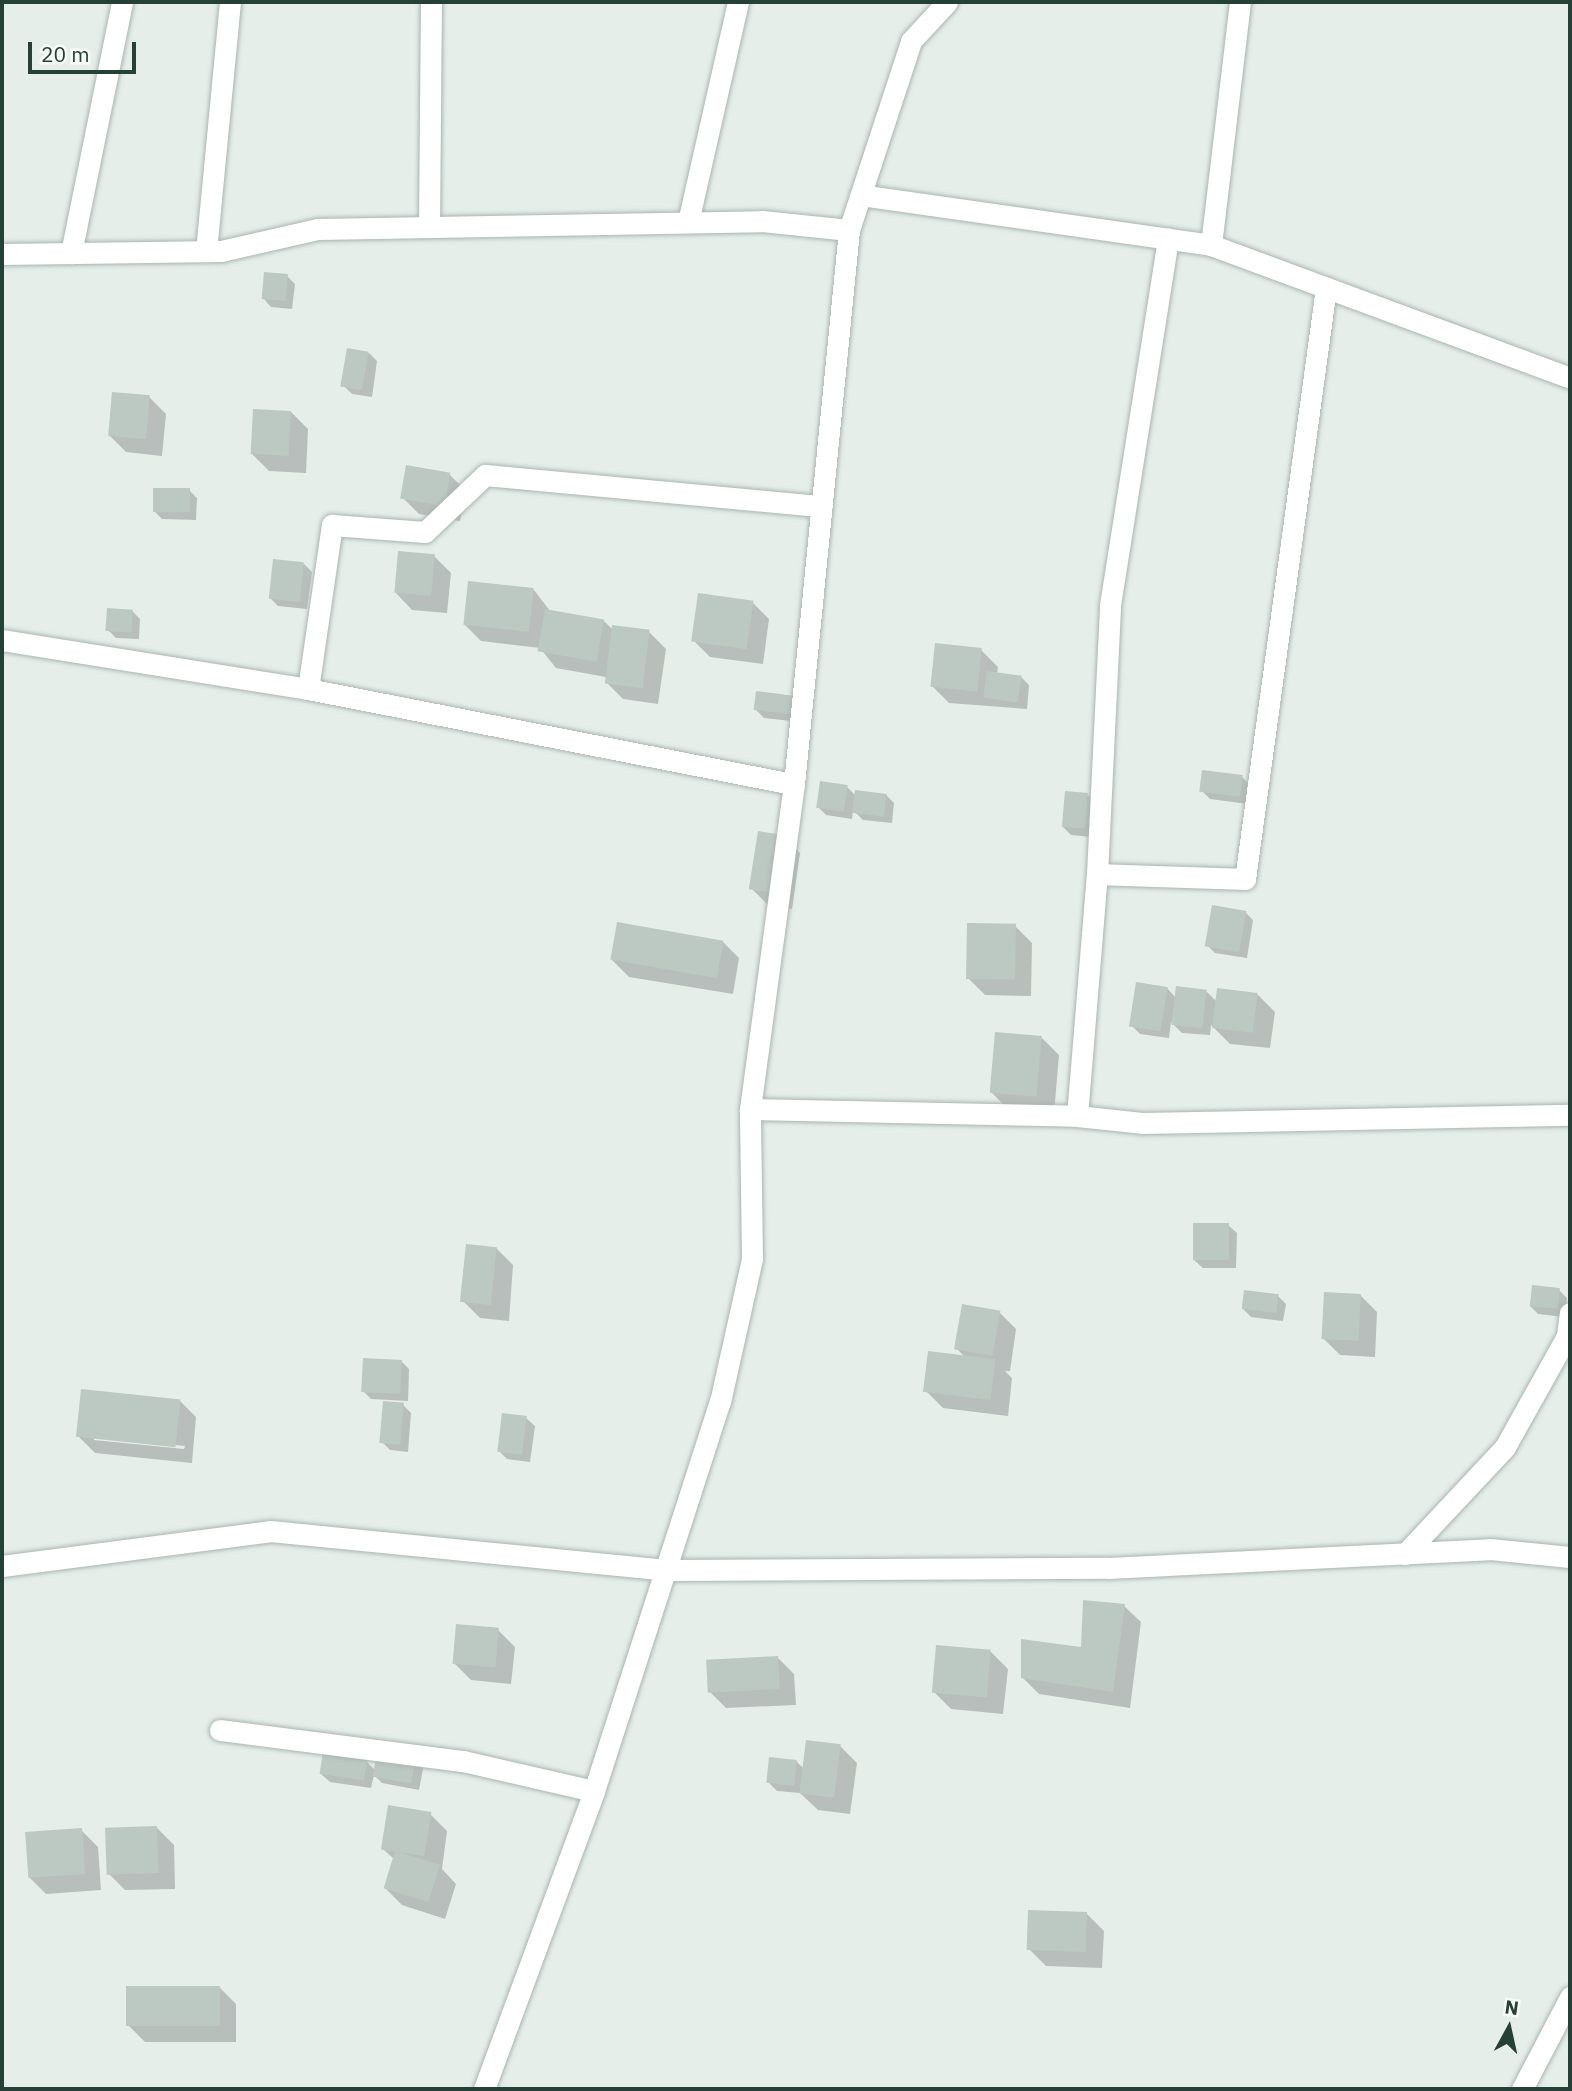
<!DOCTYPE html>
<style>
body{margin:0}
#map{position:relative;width:1572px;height:2091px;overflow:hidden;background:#e6eeea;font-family:"IBM Plex Sans",sans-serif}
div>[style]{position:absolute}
.shadow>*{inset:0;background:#0003}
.building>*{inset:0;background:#bbc9c2;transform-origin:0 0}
.roads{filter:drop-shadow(0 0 2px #a8b6b0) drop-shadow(0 0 2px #a8b6b0)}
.street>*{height:21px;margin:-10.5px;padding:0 10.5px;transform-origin:10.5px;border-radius:10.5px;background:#fff}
span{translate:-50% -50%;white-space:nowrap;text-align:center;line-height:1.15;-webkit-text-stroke:7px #f7fbf8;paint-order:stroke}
.frame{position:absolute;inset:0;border:4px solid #254036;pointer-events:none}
.north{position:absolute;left:1474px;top:1993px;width:70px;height:70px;-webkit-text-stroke:5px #f7fbf8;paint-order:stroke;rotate:8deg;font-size:19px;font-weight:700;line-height:28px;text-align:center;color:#254036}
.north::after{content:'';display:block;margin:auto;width:24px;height:32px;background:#254036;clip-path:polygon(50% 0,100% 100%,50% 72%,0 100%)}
.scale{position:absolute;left:28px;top:42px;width:108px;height:32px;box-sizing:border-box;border:4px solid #254036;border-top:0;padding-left:9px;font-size:21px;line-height:24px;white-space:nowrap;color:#254036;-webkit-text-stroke:5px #f7fbf8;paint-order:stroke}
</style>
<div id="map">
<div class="shadow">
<div style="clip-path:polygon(287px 276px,295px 284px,292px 309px,271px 307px,263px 298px)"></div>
<div style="clip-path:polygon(369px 353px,377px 361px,372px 397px,352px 394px,344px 386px)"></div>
<div style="clip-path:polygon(149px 397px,166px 414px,162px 456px,126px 452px,109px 435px)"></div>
<div style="clip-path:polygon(291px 412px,308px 429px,306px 473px,269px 471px,252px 454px)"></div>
<div style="clip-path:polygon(449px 474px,466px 491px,460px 521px,419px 514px,402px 497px)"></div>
<div style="clip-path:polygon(189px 490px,197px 498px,196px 520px,162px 519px,154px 511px)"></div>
<div style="clip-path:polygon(434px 556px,451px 573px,447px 613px,412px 610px,396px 593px)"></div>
<div style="clip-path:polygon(304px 564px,312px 572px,307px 609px,278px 606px,270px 598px)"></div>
<div style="clip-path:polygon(534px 590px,550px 611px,603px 620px,613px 630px,649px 632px,666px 649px,658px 704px,623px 699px,606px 682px,606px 677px,556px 668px,540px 648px,481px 641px,464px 624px)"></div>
<div style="clip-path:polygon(752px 602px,769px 619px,763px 664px,710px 657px,693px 640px)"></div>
<div style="clip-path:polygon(132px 611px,140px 619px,139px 639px,116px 638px,108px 630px)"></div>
<div style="clip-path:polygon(981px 650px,998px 667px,997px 674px,1021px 677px,1029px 685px,1027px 709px,949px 703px,932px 686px)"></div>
<div style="clip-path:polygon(801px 706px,800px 722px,764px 718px,756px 710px)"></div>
<div style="clip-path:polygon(1242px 777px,1250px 785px,1248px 804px,1210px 799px,1202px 791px)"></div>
<div style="clip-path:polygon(847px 787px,856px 796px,886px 795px,894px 803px,892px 823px,863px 820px,853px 810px,852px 819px,826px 815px,818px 807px)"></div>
<div style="clip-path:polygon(1088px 795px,1096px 803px,1092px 837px,1071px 835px,1063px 827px)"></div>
<div style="clip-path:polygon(783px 836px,800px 853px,792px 909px,768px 905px,751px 888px)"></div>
<div style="clip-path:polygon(1245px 912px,1253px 920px,1247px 958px,1215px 953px,1207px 945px)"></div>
<div style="clip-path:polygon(1015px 926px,1032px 943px,1031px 996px,985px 995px,968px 978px)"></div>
<div style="clip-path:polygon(722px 941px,739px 958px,733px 994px,629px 977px,612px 960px)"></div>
<div style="clip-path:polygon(1167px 988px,1176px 998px,1207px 992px,1217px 1002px,1258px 995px,1275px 1012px,1270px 1048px,1230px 1044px,1211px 1025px,1210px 1035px,1182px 1033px,1171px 1022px,1169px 1038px,1140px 1034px,1132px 1026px)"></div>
<div style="clip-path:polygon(1042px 1038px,1059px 1055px,1054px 1114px,1009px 1110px,992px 1093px)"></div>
<div style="clip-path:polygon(1228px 1225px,1237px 1233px,1236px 1268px,1203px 1268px,1194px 1260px)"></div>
<div style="clip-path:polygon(496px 1248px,513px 1265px,509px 1321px,480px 1318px,463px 1301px)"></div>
<div style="clip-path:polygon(1559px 1290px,1567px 1298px,1564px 1317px,1538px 1314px,1530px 1306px)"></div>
<div style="clip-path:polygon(1360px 1295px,1377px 1312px,1375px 1357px,1340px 1355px,1323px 1338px)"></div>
<div style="clip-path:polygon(1278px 1296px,1286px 1304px,1283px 1321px,1251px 1317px,1243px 1309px)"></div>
<div style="clip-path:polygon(999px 1312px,1016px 1329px,1010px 1371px,1005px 1371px,1012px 1378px,1008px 1416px,943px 1408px,926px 1391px,965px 1357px,956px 1348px)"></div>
<div style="clip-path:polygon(401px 1361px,409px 1369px,408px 1401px,371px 1399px,363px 1391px)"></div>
<div style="clip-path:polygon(evenodd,179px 1400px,196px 1417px,192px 1463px,95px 1453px,78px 1436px,179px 1400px,94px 1437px,185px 1446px,184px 1449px,94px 1440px,94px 1437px)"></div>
<div style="clip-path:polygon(403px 1405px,411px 1413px,408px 1452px,390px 1450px,382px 1442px)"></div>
<div style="clip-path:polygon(526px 1418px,535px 1426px,530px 1462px,507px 1459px,499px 1451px)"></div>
<div style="clip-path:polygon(1124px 1606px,1141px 1622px,1130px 1708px,1039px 1694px,1022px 1677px,1082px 1649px)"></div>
<div style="clip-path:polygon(498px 1630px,515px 1647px,511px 1684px,471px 1680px,454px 1663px)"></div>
<div style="clip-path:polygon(991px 1652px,1008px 1669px,1003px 1714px,951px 1709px,934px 1692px)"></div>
<div style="clip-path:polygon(777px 1657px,794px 1674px,796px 1705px,726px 1708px,709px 1691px)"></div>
<div style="clip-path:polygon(840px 1746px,857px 1763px,850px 1814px,818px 1810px,800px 1793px,777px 1791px,769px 1783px,796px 1761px,804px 1769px)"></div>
<div style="clip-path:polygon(366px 1761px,375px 1770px,415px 1761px,423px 1769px,419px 1790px,382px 1783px,374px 1775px,371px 1788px,330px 1782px,321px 1774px)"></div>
<div style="clip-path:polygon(430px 1814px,447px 1831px,442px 1869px,456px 1884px,445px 1919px,402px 1905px,385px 1888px,394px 1859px,383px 1849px)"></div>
<div style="clip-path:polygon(157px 1828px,174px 1845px,175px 1889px,125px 1890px,108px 1873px)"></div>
<div style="clip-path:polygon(81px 1830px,98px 1847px,101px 1890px,46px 1894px,29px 1877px)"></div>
<div style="clip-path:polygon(1087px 1914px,1104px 1931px,1102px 1968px,1046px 1966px,1029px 1949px)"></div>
<div style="clip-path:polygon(219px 1987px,236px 2004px,236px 2042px,145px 2042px,128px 2025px)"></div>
</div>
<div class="building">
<div style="left:264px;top:272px;width:24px;height:27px;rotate:5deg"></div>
<div style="left:347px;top:348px;width:22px;height:39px;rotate:10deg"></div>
<div style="left:112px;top:392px;width:38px;height:44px;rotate:5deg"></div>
<div style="left:253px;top:409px;width:38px;height:45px;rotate:3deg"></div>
<div style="left:406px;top:465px;width:45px;height:34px;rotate:10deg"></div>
<div style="left:153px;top:488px;width:37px;height:24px"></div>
<div style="left:398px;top:551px;width:37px;height:42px;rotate:5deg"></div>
<div style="left:273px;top:559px;width:31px;height:40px;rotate:6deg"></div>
<div style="left:468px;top:581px;width:66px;height:44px;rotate:6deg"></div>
<div style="left:698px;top:593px;width:56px;height:49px;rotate:8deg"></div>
<div style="left:107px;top:608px;width:26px;height:23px;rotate:4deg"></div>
<div style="left:545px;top:609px;width:60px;height:43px;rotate:10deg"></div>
<div style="left:612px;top:625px;width:38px;height:59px;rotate:7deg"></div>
<div style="left:935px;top:643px;width:47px;height:44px;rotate:6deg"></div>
<div style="left:987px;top:671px;width:35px;height:27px;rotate:8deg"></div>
<div style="left:756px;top:691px;width:38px;height:19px;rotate:7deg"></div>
<div style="left:1202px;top:770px;width:41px;height:22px;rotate:7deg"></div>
<div style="left:820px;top:781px;width:28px;height:27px;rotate:8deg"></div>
<div style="left:855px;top:790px;width:32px;height:23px;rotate:7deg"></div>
<div style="left:1065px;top:791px;width:23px;height:36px;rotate:5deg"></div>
<div style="left:758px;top:831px;width:26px;height:59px;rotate:9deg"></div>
<div style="left:1212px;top:905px;width:35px;height:42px;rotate:10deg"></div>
<div style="left:617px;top:922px;width:108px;height:38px;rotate:10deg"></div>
<div style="left:967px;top:923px;width:49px;height:56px;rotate:1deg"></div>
<div style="left:1136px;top:982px;width:32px;height:45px;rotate:9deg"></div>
<div style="left:1176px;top:986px;width:31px;height:39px;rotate:7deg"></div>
<div style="left:1217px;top:988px;width:41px;height:40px;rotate:7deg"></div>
<div style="left:995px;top:1032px;width:47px;height:61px;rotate:5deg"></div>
<div style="left:1193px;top:1223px;width:36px;height:37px"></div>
<div style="left:466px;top:1244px;width:31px;height:58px;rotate:6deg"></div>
<div style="left:1532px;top:1285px;width:28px;height:21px;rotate:6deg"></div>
<div style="left:1244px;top:1290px;width:35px;height:19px;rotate:7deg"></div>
<div style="left:1324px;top:1292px;width:37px;height:47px;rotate:3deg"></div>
<div style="left:962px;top:1304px;width:39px;height:46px;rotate:10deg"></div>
<div style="left:928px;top:1351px;width:68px;height:41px;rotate:7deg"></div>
<div style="left:363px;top:1358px;width:39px;height:34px;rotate:3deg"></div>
<div style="left:81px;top:1389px;width:100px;height:48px;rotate:6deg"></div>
<div style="left:383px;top:1401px;width:21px;height:42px;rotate:5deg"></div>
<div style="left:502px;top:1413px;width:25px;height:39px;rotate:7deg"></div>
<div style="clip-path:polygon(1083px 1600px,1125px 1604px,1113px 1692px,1021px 1678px,1021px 1639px,1081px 1647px)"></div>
<div style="left:456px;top:1624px;width:43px;height:40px;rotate:5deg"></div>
<div style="left:936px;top:1645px;width:55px;height:48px;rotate:5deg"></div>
<div style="left:778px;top:1656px;width:33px;height:72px;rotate:87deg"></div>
<div style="left:806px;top:1740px;width:35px;height:54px;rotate:7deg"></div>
<div style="left:323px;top:1752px;width:45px;height:22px;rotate:9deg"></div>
<div style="left:377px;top:1752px;width:39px;height:25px;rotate:10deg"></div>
<div style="left:769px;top:1757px;width:28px;height:26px;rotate:6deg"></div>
<div style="left:388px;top:1805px;width:44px;height:45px;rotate:9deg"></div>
<div style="left:157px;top:1826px;width:47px;height:52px;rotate:88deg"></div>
<div style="left:82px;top:1828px;width:46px;height:57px;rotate:86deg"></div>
<div style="left:395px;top:1851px;width:47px;height:39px;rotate:17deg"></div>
<div style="left:1028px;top:1910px;width:59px;height:40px;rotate:2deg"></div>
<div style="left:126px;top:1986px;width:94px;height:40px"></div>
</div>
<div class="roads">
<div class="street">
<div style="left:861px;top:195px;width:354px;rotate:8.1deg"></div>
<div style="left:1211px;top:245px;width:245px;rotate:-83.2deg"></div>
<div style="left:688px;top:222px;width:226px;rotate:-77.2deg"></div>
<div style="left:429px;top:227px;width:225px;rotate:-89.5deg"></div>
<div style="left:1211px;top:245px;width:383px;rotate:20.3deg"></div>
<div style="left:206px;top:251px;width:250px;rotate:-84.5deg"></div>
<div style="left:71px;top:253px;width:256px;rotate:-78.5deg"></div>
<div style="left:2px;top:254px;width:219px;rotate:-0.8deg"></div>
<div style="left:221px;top:251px;width:99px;rotate:-12.8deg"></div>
<div style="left:318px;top:229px;width:444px;rotate:-1deg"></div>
<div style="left:762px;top:221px;width:87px;rotate:5.9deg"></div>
<div style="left:2px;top:640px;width:310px;rotate:9.1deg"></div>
<div style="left:308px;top:689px;width:495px;rotate:11.1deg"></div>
<div style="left:308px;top:689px;width:166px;rotate:-81.7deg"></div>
<div style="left:332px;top:525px;width:93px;rotate:4.3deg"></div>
<div style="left:425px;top:532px;width:83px;rotate:-43.5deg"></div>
<div style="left:485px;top:475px;width:338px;rotate:5.3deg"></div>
<div style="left:1097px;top:874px;width:148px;rotate:1.9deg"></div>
<div style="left:1245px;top:879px;width:597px;rotate:-82.2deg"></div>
<div style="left:750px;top:1109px;width:328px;rotate:-82.3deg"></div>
<div style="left:794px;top:784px;width:557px;rotate:-84.33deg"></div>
<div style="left:849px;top:230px;width:199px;rotate:-71.8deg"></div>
<div style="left:911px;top:41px;width:53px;rotate:-47.3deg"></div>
<div style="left:1077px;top:1116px;width:243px;rotate:-85.3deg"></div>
<div style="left:1097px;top:874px;width:269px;rotate:-87.2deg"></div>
<div style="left:1110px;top:605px;width:371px;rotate:-81deg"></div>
<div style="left:1405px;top:1554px;width:146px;rotate:-46.9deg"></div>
<div style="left:1505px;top:1447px;width:127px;rotate:-60.8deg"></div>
<div style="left:1567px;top:1336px;width:23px;rotate:-83deg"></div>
<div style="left:2px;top:1566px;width:270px;rotate:-7.4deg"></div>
<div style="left:270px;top:1531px;width:401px;rotate:5.6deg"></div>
<div style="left:669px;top:1570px;width:439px;rotate:-0.3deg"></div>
<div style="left:1108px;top:1568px;width:382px;rotate:-2.8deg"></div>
<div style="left:1490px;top:1549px;width:80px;rotate:5.7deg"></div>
<div style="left:220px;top:1730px;width:245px;rotate:7.3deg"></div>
<div style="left:463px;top:1761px;width:134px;rotate:12.9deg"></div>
<div style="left:484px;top:2089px;width:318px;rotate:-69.7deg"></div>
<div style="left:594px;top:1791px;width:409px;rotate:-72.1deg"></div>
<div style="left:720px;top:1402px;width:147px;rotate:-77.4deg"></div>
<div style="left:752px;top:1259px;width:150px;rotate:-90.8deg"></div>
<div style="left:750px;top:1109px;width:327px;rotate:1.2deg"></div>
<div style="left:1077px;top:1116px;width:65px;rotate:6.1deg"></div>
<div style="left:1142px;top:1123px;width:428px;rotate:-1.1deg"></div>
<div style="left:1522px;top:2089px;width:104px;rotate:-62.4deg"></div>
</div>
</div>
<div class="frame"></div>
<div class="north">N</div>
<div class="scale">20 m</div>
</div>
